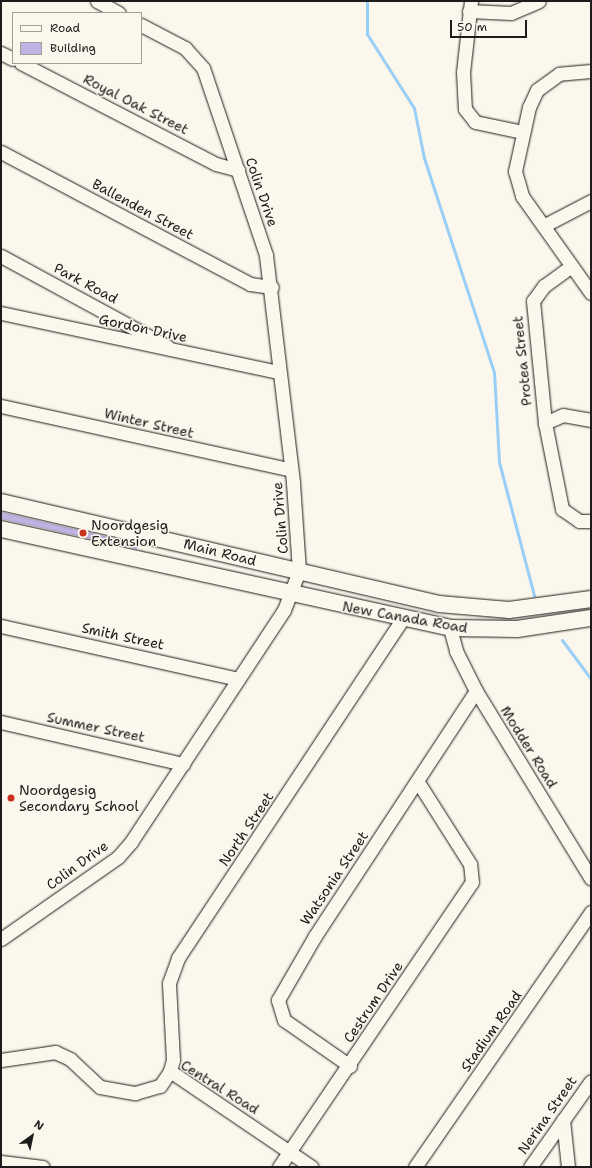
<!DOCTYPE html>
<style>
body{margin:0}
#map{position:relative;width:592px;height:1168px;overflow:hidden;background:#fbf7ec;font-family:"Shantell Sans",sans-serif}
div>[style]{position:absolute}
.stream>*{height:3px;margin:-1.5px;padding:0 1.5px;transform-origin:1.5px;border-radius:1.5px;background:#99cef7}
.building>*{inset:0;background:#c0b3e4}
.roads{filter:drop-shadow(0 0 1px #1c1c1c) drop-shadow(0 0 1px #1c1c1c)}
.minor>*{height:13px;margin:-6.5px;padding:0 6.5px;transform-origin:6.5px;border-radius:6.5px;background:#fbf7ec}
.major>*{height:16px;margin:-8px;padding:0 8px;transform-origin:8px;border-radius:8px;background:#fbf7ec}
.dots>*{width:11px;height:11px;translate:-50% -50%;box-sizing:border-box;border:2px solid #fbf7ec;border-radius:50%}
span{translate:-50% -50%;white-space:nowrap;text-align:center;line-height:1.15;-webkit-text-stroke:3px #fbf7ec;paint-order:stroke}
.street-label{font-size:14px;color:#1c1c1c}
.poi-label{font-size:14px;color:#1c1c1c}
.left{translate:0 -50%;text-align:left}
.frame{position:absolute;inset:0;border:2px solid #1c1c1c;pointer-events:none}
.legend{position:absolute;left:12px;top:12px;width:130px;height:52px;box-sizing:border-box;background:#fbf7ec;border:1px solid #a29f99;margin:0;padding:5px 7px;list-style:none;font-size:12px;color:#1c1c1c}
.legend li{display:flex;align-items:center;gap:8px;height:20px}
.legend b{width:20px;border:1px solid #a29f99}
.north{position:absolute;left:12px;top:1116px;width:40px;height:40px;-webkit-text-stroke:3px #fbf7ec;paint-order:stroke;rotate:33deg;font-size:11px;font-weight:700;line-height:16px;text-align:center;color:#1c1c1c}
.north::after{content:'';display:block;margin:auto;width:14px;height:18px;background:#1c1c1c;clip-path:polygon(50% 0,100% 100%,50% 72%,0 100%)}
.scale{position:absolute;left:450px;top:20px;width:77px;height:18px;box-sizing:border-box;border:2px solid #1c1c1c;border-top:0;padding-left:5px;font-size:12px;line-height:14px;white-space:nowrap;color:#1c1c1c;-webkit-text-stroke:3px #fbf7ec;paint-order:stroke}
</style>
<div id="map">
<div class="stream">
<div style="left:367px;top:1px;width:33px;rotate:90deg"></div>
<div style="left:367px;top:34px;width:88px;rotate:57.6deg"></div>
<div style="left:414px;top:108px;width:51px;rotate:78.7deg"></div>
<div style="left:424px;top:158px;width:225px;rotate:71.9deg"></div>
<div style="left:494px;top:372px;width:90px;rotate:86.8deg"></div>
<div style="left:499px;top:462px;width:138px;rotate:75.3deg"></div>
<div style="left:562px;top:640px;width:49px;rotate:53.4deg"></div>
</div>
<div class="building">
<div style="clip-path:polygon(1px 512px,139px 544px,137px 549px,1px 519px)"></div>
</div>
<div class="roads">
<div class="minor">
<div style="left:97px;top:1px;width:25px;rotate:29deg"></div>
<div style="left:471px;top:1px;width:71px;rotate:96.4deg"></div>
<div style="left:463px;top:72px;width:37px;rotate:87deg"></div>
<div style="left:465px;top:109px;width:16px;rotate:52deg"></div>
<div style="left:475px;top:122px;width:48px;rotate:12deg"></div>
<div style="left:469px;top:11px;width:42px;rotate:2.7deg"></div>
<div style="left:511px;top:13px;width:30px;rotate:-23deg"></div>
<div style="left:1px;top:53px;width:13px;rotate:27deg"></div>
<div style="left:21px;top:63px;width:220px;rotate:27.4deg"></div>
<div style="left:216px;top:164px;width:23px;rotate:15deg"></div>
<div style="left:591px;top:71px;width:32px;rotate:175deg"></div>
<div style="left:559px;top:74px;width:27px;rotate:144deg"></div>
<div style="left:537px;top:90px;width:19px;rotate:115deg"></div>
<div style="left:529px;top:107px;width:66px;rotate:102.3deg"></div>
<div style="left:515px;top:171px;width:26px;rotate:74deg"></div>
<div style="left:522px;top:196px;width:119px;rotate:54.6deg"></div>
<div style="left:1px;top:152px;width:282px;rotate:27.9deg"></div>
<div style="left:250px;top:284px;width:22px;rotate:8deg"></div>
<div style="left:545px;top:225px;width:52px;rotate:-27.6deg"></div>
<div style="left:1px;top:256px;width:189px;rotate:28.5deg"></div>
<div style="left:1px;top:313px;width:284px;rotate:12deg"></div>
<div style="left:1px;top:406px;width:297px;rotate:12.4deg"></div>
<div style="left:591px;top:420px;width:28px;rotate:-170deg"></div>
<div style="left:563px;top:415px;width:20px;rotate:156deg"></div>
<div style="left:545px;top:423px;width:88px;rotate:78.8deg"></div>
<div style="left:562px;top:509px;width:21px;rotate:35deg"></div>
<div style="left:579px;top:521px;width:12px"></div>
<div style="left:545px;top:423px;width:123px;rotate:-95.6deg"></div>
<div style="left:533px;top:301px;width:19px;rotate:-54deg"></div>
<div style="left:544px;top:286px;width:34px;rotate:-36deg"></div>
<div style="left:1px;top:626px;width:243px;rotate:12.6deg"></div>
<div style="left:450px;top:628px;width:24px;rotate:75deg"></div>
<div style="left:456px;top:651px;width:45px;rotate:63.4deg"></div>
<div style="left:476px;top:691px;width:220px;rotate:58.5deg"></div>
<div style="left:1px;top:722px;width:187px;rotate:13deg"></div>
<div style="left:1px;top:939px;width:143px;rotate:-35deg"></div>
<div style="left:118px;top:857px;width:20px;rotate:-49deg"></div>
<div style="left:131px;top:842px;width:278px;rotate:-56.6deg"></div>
<div style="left:284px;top:610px;width:42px;rotate:-69deg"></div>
<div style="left:299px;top:571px;width:89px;rotate:-93.9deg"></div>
<div style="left:293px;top:482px;width:229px;rotate:-96.8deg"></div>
<div style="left:266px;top:255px;width:197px;rotate:-108.6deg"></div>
<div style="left:203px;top:68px;width:27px;rotate:-132deg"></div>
<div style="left:185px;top:48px;width:50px;rotate:-152.4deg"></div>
<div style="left:1px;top:1060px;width:55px;rotate:-8.4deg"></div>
<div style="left:55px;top:1052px;width:17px;rotate:25deg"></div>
<div style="left:70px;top:1059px;width:41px;rotate:43deg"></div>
<div style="left:100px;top:1087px;width:36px;rotate:10deg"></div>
<div style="left:135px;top:1093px;width:26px;rotate:-16deg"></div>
<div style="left:160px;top:1086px;width:18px;rotate:-56deg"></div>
<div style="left:170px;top:1071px;width:11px;rotate:-75deg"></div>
<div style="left:173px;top:1060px;width:77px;rotate:-93deg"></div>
<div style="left:169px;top:983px;width:27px;rotate:-70deg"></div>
<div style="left:178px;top:958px;width:405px;rotate:-56.5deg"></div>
<div style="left:350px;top:1066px;width:80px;rotate:-145.1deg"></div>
<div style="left:284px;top:1020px;width:21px;rotate:-107deg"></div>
<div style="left:278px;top:1000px;width:74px;rotate:-60deg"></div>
<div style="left:315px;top:936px;width:293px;rotate:-56.7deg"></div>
<div style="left:170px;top:1071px;width:171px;rotate:34.1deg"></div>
<div style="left:563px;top:1120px;width:47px;rotate:83.9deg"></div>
<div style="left:1px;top:1162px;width:42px;rotate:6.8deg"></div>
<div style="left:279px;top:1167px;width:344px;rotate:-55.9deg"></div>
<div style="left:472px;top:882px;width:18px;rotate:-96deg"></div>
<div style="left:470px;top:864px;width:97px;rotate:-122.4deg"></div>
<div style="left:415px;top:1167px;width:310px;rotate:-55.4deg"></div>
<div style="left:530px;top:1167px;width:105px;rotate:-54.7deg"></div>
</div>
<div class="major">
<div style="left:1px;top:502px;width:450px;rotate:13.1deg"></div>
<div style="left:439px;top:604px;width:70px;rotate:4.9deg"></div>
<div style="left:509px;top:610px;width:83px;rotate:-7.6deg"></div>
<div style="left:1px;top:529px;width:460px;rotate:12.4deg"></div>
<div style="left:450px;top:628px;width:67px;rotate:0.9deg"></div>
<div style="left:517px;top:629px;width:75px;rotate:-8.5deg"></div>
</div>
</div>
<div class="dots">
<div style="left:83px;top:533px;background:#c8321e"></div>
<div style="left:11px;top:798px;background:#c8321e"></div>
</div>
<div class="street-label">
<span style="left:136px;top:104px;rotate:27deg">Royal Oak Street</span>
<span style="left:262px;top:192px;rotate:71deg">Colin Drive</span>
<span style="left:143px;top:209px;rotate:28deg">Ballenden Street</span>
<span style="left:86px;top:283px;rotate:28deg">Park Road</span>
<span style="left:143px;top:328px;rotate:12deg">Gordon Drive</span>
<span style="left:522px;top:361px;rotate:-96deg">Protea Street</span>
<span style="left:149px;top:423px;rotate:13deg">Winter Street</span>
<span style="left:280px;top:518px;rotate:-95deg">Colin Drive</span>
<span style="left:220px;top:552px;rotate:14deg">Main Road</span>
<span style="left:405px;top:617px;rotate:10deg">New Canada Road</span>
<span style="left:123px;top:636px;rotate:12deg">Smith Street</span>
<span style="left:96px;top:727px;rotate:12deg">Summer Street</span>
<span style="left:529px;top:747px;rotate:58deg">Modder Road</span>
<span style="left:246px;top:829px;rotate:-56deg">North Street</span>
<span style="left:77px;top:865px;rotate:-36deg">Colin Drive</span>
<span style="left:334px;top:878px;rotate:-56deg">Watsonia Street</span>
<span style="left:373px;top:1002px;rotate:-56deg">Cestrum Drive</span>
<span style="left:491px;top:1031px;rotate:-55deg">Stadium Road</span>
<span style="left:220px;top:1087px;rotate:32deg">Central Road</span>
<span style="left:547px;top:1115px;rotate:-55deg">Nerina Street</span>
</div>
<div class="poi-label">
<span class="left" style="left:91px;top:533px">Noordgesig<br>Extension</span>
<span class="left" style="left:19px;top:798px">Noordgesig<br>Secondary School</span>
</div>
<div class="frame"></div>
<ul class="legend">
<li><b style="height:5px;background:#fbf7ec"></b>Road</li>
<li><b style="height:11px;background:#c0b3e4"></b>Building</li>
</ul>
<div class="north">N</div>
<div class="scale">50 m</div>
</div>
